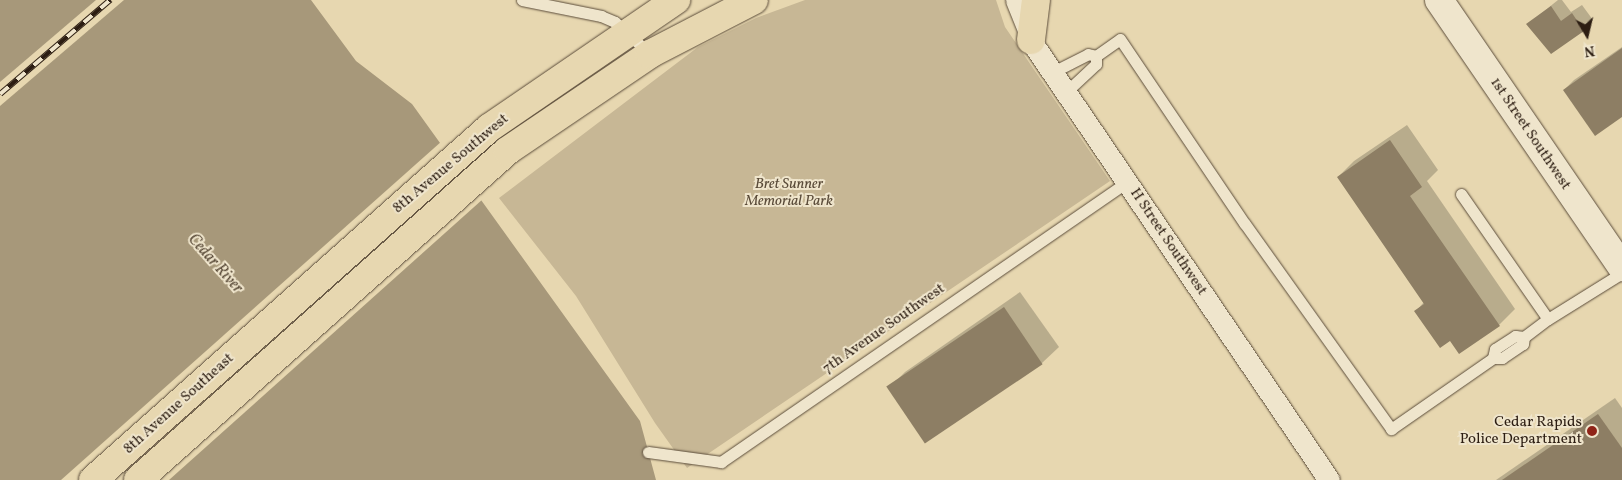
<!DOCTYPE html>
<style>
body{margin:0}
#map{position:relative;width:1622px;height:480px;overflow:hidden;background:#e7d7b0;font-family:Vollkorn,serif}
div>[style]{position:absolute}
.green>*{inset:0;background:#c7b795}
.water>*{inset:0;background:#a7987a}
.pier>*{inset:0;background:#e7d7b0}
.shadow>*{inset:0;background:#0003}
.building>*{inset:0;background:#8d7e64;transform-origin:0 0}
.roads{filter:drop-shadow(0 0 1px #5b4c3a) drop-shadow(0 0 1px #5b4c3a)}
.lane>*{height:11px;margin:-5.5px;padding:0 5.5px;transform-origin:5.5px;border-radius:5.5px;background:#efe5cc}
.street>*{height:21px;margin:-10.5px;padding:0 10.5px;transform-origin:10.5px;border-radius:10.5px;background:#efe5cc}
.secondary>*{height:28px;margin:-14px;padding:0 14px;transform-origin:14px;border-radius:14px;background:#efe5cc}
.primary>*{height:28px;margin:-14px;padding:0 14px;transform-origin:14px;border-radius:14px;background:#e7d7b0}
.rail>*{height:5.5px;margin-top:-2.75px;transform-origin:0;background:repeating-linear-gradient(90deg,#efe5cc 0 11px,#2c1d12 0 22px);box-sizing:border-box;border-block:1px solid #2c1d12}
.dots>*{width:14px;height:14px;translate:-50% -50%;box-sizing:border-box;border:2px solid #efe5cc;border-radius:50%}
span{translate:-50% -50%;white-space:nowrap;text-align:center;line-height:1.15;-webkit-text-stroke:4px #efe5cc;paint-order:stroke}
.street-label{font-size:15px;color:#2c1d12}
.park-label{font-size:15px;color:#5a4b39;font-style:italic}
.poi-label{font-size:15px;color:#2c1d12}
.right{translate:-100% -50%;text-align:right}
.water-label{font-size:16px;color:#574836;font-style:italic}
.north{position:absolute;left:1562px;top:10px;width:50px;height:50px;-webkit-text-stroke:4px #efe5cc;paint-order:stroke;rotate:171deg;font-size:14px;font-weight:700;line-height:20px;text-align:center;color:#2c1d12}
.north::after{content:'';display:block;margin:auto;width:18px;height:22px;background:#2c1d12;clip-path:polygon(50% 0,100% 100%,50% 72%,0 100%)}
</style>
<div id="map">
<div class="green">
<div style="clip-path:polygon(805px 0,996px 0,1005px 27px,1110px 181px,687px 468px,655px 423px,576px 296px,499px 198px,698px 47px,756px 18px)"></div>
</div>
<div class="water">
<div style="clip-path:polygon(0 0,311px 0,356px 61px,412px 104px,640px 421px,656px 480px,0 480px)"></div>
</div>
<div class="pier">
<div style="clip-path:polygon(96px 0,124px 0,0 106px,0 82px)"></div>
<div style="clip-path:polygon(442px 141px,483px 199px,169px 480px,61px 480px)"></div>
</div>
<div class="shadow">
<div style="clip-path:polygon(1558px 0,1562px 0,1571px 12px,1582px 5px,1593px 20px,1551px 52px,1528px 24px)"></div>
<div style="clip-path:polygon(1622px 47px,1622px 115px,1564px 90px,1574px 80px)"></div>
<div style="clip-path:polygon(1407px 125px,1438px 170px,1427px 181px,1515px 309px,1499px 325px,1451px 339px,1416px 311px,1424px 302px,1338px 177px,1354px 161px)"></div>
<div style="clip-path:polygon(1020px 292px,1059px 347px,1042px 363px,889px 388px,905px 372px)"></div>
<div style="clip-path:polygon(1615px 398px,1622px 408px,1622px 480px,1496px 480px)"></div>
</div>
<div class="building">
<div style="clip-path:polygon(1551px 6px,1561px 21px,1572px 13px,1584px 31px,1551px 54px,1526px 24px)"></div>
<div style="clip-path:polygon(1622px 48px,1622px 117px,1595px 136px,1563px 90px)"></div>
<div style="clip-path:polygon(1390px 140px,1422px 187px,1410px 196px,1500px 326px,1459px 354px,1450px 341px,1440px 348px,1414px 311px,1424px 304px,1337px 177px)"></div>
<div style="left:1004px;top:307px;width:69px;height:142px;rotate:56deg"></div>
<div style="clip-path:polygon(1598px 414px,1622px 448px,1622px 480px,1502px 480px)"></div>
</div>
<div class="roads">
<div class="lane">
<div style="left:522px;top:0;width:81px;rotate:11.4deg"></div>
<div style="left:601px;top:16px;width:15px;rotate:23deg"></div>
<div style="left:615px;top:22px;width:47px;rotate:42.4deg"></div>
<div style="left:1096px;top:56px;width:29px;rotate:-35deg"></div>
<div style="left:1120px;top:39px;width:223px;rotate:56deg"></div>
<div style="left:1245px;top:224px;width:252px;rotate:54.5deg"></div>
<div style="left:1391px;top:429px;width:124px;rotate:-34.8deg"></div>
<div style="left:1493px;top:358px;width:9px"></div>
<div style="left:1502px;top:358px;width:25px;rotate:-34deg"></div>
<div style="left:1523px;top:344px;width:7px;rotate:-82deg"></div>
<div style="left:1524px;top:337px;width:9px;rotate:-174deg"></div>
<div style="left:1515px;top:336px;width:24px;rotate:147deg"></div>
<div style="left:1495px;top:349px;width:9px;rotate:103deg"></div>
<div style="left:1053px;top:72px;width:39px;rotate:-27deg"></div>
<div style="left:1088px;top:54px;width:8px;rotate:14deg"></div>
<div style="left:1066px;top:92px;width:41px;rotate:-43deg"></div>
<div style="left:1096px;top:64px;width:8px;rotate:-90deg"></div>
<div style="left:1461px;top:194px;width:152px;rotate:55.2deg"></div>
<div style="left:1548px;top:319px;width:87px;rotate:-31.9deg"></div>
<div style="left:1524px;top:337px;width:30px;rotate:-37deg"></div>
<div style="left:648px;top:452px;width:74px;rotate:7.8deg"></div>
<div style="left:721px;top:462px;width:493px;rotate:-34.6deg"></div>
</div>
<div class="street">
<div style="left:1016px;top:0;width:51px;rotate:68deg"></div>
<div style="left:1035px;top:47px;width:523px;rotate:55.82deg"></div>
</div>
<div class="secondary">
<div style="left:1439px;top:0;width:324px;rotate:55.6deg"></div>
</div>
<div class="primary">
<div style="left:1031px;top:40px;width:40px;rotate:-82.9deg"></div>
<div style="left:93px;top:480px;width:530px;rotate:-41.63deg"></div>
<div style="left:489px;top:128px;width:227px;rotate:-34.4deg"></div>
<div style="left:138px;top:480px;width:494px;rotate:-41.7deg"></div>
<div style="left:507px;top:151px;width:173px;rotate:-34.1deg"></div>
<div style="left:650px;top:54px;width:117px;rotate:-27.4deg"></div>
</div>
</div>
<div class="rail">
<div style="left:0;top:94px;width:145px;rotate:-40.5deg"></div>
</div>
<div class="dots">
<div style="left:1592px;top:431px;background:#8f2418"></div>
</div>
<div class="street-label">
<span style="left:1530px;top:134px;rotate:56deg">1st Street Southwest</span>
<span style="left:451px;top:164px;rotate:-40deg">8th Avenue Southwest</span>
<span style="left:1168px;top:242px;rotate:56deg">H Street Southwest</span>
<span style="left:884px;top:329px;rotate:-35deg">7th Avenue Southwest</span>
<span style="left:179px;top:404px;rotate:-42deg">8th Avenue Southeast</span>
</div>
<div class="park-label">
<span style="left:789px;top:193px">Bret Sunner<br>Memorial Park</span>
</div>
<div class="poi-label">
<span class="right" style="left:1582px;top:431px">Cedar Rapids<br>Police Department</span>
</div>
<div class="water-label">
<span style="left:215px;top:264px;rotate:48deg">Cedar River</span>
</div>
<div class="north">N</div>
</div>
